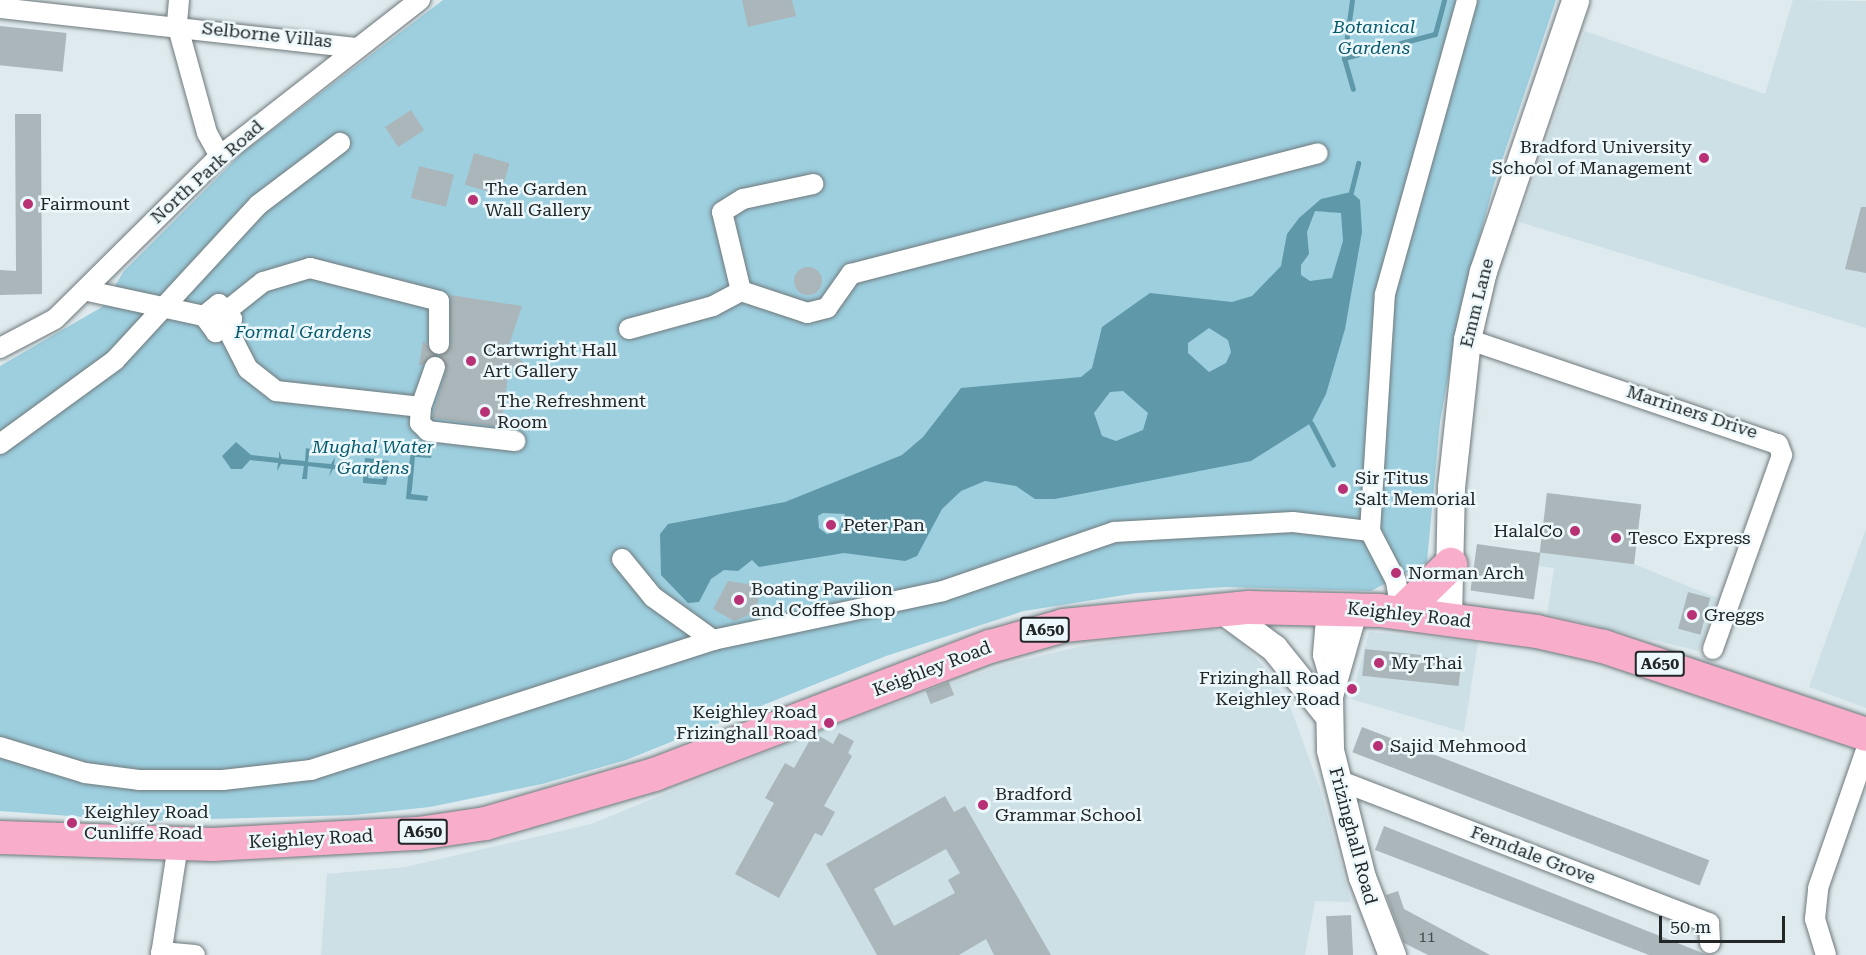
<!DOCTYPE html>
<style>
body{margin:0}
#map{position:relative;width:1866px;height:955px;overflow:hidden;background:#dfeaee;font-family:"Roboto Serif",serif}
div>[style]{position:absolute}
.built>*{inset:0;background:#cce0e6}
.green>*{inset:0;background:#9dcfdf}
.water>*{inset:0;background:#5f98a9}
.stream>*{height:5px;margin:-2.5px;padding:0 2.5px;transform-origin:2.5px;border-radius:2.5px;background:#5f98a9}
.building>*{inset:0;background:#abb6ba;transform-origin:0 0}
.round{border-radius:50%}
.roads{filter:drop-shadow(0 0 2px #6f797c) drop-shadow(0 0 2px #6f797c)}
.street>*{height:20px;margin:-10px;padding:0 10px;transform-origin:10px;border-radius:10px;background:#fff}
.secondary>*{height:27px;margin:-13.5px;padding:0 13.5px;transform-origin:13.5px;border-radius:13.5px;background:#fff}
.highway>*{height:33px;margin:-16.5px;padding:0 16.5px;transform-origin:16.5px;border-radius:16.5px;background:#f8aecb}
.dots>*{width:16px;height:16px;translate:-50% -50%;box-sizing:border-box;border:3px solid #ecf8fb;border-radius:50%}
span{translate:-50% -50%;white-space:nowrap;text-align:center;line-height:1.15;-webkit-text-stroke:5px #ecf8fb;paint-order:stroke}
.number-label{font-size:15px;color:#444a4c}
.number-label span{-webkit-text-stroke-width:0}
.shield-label span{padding:2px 4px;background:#ecf8fb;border:2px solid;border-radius:4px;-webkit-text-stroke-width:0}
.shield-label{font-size:16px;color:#222627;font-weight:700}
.park-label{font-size:18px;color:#06596c;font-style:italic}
.street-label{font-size:18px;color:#222627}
.poi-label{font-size:18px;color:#222627}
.right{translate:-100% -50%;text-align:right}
.left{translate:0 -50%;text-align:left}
.scale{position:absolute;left:1659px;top:916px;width:126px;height:27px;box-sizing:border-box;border:3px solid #222627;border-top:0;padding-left:8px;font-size:18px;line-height:21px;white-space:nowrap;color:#222627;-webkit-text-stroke:4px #ecf8fb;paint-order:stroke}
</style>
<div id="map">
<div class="built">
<div style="clip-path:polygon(1793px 0,1866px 1px,1866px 328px,1519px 222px,1585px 31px,1765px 94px)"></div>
<div style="clip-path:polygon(1547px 493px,1641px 504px,1634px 564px,1717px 598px,1699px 651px,1547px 614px,1554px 568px,1538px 566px)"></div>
<div style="clip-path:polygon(1866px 529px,1866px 708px,1809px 687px)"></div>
<div style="clip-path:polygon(1212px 629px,1233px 634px,1267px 670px,1291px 709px,1319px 785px,1351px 902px,1315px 901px,1305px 955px,321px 955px,327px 874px,405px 867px,591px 824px,813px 733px,1003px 665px,1082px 646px)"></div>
<div style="clip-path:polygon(1369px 632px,1478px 642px,1464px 732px,1351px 699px)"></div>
</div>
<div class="green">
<div style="clip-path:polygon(443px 0,1556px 0,1494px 184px,1462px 302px,1440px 422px,1427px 562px,1371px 591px,1225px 587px,1137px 593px,1024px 611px,886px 656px,626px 760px,542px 784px,430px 807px,354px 815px,141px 821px,0 811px,0 366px,102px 307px,124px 271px,242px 153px)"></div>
</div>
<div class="water">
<div style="clip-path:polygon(evenodd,1351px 192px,1360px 200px,1362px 232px,1345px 329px,1326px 394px,1311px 423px,1251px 461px,1055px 499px,1035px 499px,1016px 486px,985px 481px,961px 491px,942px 509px,917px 556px,905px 561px,844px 553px,759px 567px,752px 560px,738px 571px,724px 570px,711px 579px,699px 602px,688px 603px,661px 575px,660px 534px,668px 524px,785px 502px,902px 455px,923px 437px,961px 388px,1081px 377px,1092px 368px,1102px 327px,1150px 293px,1232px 302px,1252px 296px,1281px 266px,1287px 234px,1299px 218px,1321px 199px,1351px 192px,1315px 211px,1341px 213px,1343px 241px,1332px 278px,1310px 281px,1301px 275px,1301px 265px,1309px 254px,1307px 232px,1315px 211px,1351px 192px,1209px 328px,1228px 340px,1231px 352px,1226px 363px,1209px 372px,1188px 353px,1188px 343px,1209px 328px,1351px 192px,1123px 391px,1148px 413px,1143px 430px,1116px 441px,1102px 436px,1094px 413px,1110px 392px,1123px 391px,1351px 192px,823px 513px,845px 514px,839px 531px,827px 534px,819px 528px,818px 516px,823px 513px)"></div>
<div style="clip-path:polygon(evenodd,236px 442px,251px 455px,279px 458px,279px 451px,282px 459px,305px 461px,306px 448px,310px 449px,308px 462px,331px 464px,335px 457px,334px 465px,364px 468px,365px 458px,377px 459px,389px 461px,388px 471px,408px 473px,411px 451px,432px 453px,431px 458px,415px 457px,412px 489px,411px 494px,428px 496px,427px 501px,406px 499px,408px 476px,388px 475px,386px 485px,363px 483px,363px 472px,333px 469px,329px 477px,331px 469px,308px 466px,307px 479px,302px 479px,304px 466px,281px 464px,277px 471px,278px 463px,250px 460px,242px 469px,231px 469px,222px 456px,236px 442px,369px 463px,384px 465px,383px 479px,368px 478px,369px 463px)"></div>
</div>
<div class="stream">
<div style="left:1352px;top:0;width:59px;rotate:97.9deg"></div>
<div style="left:1344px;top:58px;width:32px;rotate:74deg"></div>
<div style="left:1344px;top:58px;width:94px;rotate:-14.8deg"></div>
<div style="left:1435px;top:34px;width:35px;rotate:-75deg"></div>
<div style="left:1351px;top:192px;width:30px;rotate:-76deg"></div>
<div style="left:1311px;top:423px;width:47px;rotate:62.4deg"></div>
</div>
<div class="building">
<div style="clip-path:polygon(742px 0,792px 0,796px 16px,748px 27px)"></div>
<div style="left:0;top:26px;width:67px;height:39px;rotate:6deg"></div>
<div style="left:411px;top:110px;width:24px;height:31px;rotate:57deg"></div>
<div style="clip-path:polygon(15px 114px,41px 114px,42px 294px,0 295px,0 270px,16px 271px)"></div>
<div style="left:474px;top:153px;width:37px;height:33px;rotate:16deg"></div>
<div style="left:419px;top:166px;width:36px;height:33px;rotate:14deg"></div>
<div style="clip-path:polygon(1861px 207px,1866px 207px,1866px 273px,1845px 269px)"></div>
<div class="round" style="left:794px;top:267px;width:28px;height:28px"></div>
<div style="clip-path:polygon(450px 295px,522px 306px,508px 348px,524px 363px,509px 368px,501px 427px,432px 418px,446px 370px,439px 356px,451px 345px)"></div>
<div style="clip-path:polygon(423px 341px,437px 355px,423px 365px,419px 365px)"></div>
<div style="left:1547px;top:493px;width:95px;height:60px;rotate:7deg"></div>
<div style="left:1477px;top:544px;width:64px;height:47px;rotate:8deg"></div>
<div style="clip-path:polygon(755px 579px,759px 601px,747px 616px,734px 621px,713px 609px,728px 581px,747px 584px)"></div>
<div style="left:1688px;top:592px;width:23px;height:38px;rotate:15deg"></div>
<div style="left:1365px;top:649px;width:97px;height:27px;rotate:6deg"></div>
<div style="left:949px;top:682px;width:14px;height:25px;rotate:69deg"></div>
<div style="left:1362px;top:727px;width:372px;height:27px;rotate:21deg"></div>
<div style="clip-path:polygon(814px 733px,833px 744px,839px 733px,854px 741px,848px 753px,852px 756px,824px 806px,835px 812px,822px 836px,815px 833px,779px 898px,735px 874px,774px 803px,765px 798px,785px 763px,794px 768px)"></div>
<div style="clip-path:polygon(evenodd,945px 796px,954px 812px,965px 806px,1051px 955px,994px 955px,986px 939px,959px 955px,877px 955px,826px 864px,945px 796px,946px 849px,960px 873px,948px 880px,955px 893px,894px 926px,874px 889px,946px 849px)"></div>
<div style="clip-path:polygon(1384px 826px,1705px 954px,1716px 955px,1649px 955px,1375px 850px)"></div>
<div style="clip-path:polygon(1398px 891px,1404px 909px,1490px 955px,1428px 955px,1404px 943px,1386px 895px)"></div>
<div style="left:1351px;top:915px;width:40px;height:25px;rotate:87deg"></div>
</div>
<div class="roads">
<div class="street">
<div style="left:179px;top:0;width:24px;rotate:95deg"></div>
<div style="left:177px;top:24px;width:113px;rotate:74.6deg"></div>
<div style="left:207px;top:133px;width:26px;rotate:61deg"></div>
<div style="left:0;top:8px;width:359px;rotate:6.4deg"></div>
<div style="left:88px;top:291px;width:119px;rotate:12.2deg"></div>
<div style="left:204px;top:316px;width:19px;rotate:-39deg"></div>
<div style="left:219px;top:304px;width:20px;rotate:49deg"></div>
<div style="left:232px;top:319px;width:21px;rotate:141deg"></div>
<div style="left:216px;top:332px;width:20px;rotate:-127deg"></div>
<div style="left:741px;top:291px;width:81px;rotate:-103.5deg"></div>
<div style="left:722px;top:212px;width:25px;rotate:-32deg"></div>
<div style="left:743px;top:199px;width:72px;rotate:-12.1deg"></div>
<div style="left:229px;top:309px;width:43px;rotate:-38.5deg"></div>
<div style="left:263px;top:282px;width:49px;rotate:-16.6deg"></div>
<div style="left:310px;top:268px;width:133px;rotate:14.3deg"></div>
<div style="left:439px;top:301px;width:43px;rotate:90deg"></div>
<div style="left:227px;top:328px;width:46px;rotate:62.9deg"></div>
<div style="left:248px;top:369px;width:36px;rotate:38deg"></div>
<div style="left:276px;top:391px;width:146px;rotate:6.3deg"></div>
<div style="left:629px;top:329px;width:87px;rotate:-15.3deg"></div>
<div style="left:713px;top:306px;width:32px;rotate:-28deg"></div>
<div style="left:741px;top:291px;width:70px;rotate:18.4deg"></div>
<div style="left:807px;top:313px;width:21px;rotate:-14deg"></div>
<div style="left:827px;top:308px;width:42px;rotate:-54.8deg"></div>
<div style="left:851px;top:274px;width:482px;rotate:-14.5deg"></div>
<div style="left:1467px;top:339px;width:328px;rotate:18.7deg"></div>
<div style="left:1778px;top:444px;width:12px;rotate:70deg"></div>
<div style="left:1782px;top:455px;width:206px;rotate:109.6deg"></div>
<div style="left:0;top:348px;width:62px;rotate:-27.8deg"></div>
<div style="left:55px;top:319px;width:232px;rotate:-44.7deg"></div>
<div style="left:220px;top:156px;width:254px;rotate:-38deg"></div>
<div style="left:435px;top:367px;width:42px;rotate:109.3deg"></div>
<div style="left:421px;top:407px;width:16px;rotate:94deg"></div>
<div style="left:420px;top:423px;width:11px;rotate:45deg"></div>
<div style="left:428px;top:431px;width:88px;rotate:6.6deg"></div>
<div style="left:0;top:444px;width:142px;rotate:-36.1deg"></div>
<div style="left:115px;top:360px;width:211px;rotate:-47.3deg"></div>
<div style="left:258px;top:205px;width:103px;rotate:-37.1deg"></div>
<div style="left:1370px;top:531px;width:237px;rotate:-86.4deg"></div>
<div style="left:1385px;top:294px;width:305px;rotate:-74.4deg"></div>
<div style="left:622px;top:559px;width:49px;rotate:50.8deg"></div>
<div style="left:653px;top:597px;width:74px;rotate:35.6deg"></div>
<div style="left:713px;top:640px;width:235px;rotate:-12deg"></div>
<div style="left:943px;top:591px;width:181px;rotate:-19deg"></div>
<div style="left:1114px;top:532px;width:179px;rotate:-3.2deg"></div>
<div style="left:1293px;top:522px;width:78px;rotate:6.7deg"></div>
<div style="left:1370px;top:531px;width:56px;rotate:62.5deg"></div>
<div style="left:1396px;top:581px;width:31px;rotate:81deg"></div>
<div style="left:0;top:747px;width:89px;rotate:17deg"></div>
<div style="left:85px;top:773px;width:54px;rotate:7.4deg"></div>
<div style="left:139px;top:780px;width:84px"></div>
<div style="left:223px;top:780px;width:89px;rotate:-6.5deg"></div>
<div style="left:311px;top:770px;width:422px;rotate:-17.9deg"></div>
<div style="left:1338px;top:780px;width:398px;rotate:21.1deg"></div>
<div style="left:1709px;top:923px;width:20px;rotate:87deg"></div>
<div style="left:161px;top:952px;width:34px;rotate:5deg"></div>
<div style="left:161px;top:955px;width:111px;rotate:-81.2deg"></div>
<div style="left:1826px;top:955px;width:38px;rotate:-107deg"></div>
<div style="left:1815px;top:919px;width:31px;rotate:-84deg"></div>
<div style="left:1818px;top:888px;width:146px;rotate:-70.8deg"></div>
</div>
<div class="secondary">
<div style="left:1330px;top:607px;width:47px;rotate:94.9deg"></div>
<div style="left:1326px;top:654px;width:25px;rotate:74deg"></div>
<div style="left:1354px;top:608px;width:91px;rotate:105.9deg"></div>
<div style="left:1329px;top:696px;width:54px;rotate:88.9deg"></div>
<div style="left:1330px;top:750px;width:131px;rotate:75.9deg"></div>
<div style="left:1362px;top:877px;width:84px;rotate:69deg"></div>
<div style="left:1221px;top:609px;width:66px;rotate:36.3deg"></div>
<div style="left:1274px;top:648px;width:85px;rotate:51.2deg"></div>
<div style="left:1448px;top:619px;width:132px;rotate:-88.7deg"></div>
<div style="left:1451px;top:487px;width:149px;rotate:-83.8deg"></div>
<div style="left:1467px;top:339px;width:70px;rotate:-76.8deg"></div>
<div style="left:1483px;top:271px;width:286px;rotate:-71.2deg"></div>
</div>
<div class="highway">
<div style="left:1401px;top:612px;width:69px;rotate:-44.4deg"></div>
<div style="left:0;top:837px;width:212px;rotate:1.9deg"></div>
<div style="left:212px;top:844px;width:206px;rotate:-3.1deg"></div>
<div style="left:418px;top:833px;width:68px;rotate:-8.5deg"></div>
<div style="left:485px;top:823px;width:176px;rotate:-16.2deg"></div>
<div style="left:654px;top:774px;width:360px;rotate:-20.9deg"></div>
<div style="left:990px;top:646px;width:76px;rotate:-16deg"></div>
<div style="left:1063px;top:625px;width:186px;rotate:-5.6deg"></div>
<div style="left:1248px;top:607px;width:131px;rotate:1.3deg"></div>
<div style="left:1379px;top:610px;width:158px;rotate:7.6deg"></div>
<div style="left:1536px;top:631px;width:69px;rotate:12.6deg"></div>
<div style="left:1603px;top:646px;width:277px;rotate:18.5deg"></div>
</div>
</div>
<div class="dots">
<div style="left:1704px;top:158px;background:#b73174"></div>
<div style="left:473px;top:200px;background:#b73174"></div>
<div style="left:28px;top:204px;background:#b73174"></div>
<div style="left:471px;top:361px;background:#b73174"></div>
<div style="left:485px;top:412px;background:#b73174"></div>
<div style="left:1343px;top:489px;background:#b73174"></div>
<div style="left:831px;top:525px;background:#b73174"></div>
<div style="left:1575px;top:531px;background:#b73174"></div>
<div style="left:1616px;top:538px;background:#b73174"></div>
<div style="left:1396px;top:573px;background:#b73174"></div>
<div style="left:739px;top:600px;background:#b73174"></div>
<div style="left:1692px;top:615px;background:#b73174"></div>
<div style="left:1379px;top:663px;background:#b73174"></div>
<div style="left:1352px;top:689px;background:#b73174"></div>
<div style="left:829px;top:723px;background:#b73174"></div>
<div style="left:1378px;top:746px;background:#b73174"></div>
<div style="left:983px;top:805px;background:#b73174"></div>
<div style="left:72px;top:823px;background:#b73174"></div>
</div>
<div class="number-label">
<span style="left:1427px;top:938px">11</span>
</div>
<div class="shield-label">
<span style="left:1045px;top:630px">A650</span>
<span style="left:1660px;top:664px">A650</span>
<span style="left:423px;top:832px">A650</span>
</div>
<div class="park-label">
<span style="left:1374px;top:38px">Botanical<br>Gardens</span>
<span style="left:303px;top:332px">Formal Gardens</span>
<span style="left:373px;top:458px">Mughal Water<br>Gardens</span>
</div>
<div class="street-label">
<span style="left:267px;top:35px;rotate:6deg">Selborne Villas</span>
<span style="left:207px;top:172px;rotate:-42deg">North Park Road</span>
<span style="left:1477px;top:303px;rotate:-76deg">Emm Lane</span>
<span style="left:1692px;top:412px;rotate:18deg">Marriners Drive</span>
<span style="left:1409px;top:615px;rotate:6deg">Keighley Road</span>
<span style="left:932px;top:669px;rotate:-21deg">Keighley Road</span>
<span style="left:1353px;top:836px;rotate:75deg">Frizinghall Road</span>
<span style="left:311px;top:839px;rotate:-3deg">Keighley Road</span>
<span style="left:1533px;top:855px;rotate:21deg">Ferndale Grove</span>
</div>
<div class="poi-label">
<span class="right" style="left:1692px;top:158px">Bradford University<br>School of Management</span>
<span class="left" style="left:485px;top:200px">The Garden<br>Wall Gallery</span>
<span class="left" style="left:40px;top:204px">Fairmount</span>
<span class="left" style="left:483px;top:361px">Cartwright Hall<br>Art Gallery</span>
<span class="left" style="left:497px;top:412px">The Refreshment<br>Room</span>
<span class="left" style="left:1355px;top:489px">Sir Titus<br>Salt Memorial</span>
<span class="left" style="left:843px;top:525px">Peter Pan</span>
<span class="right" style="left:1563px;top:531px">HalalCo</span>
<span class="left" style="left:1628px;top:538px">Tesco Express</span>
<span class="left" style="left:1408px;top:573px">Norman Arch</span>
<span class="left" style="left:751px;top:600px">Boating Pavilion<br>and Coffee Shop</span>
<span class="left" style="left:1704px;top:615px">Greggs</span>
<span class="left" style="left:1391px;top:663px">My Thai</span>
<span class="right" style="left:1340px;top:689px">Frizinghall Road<br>Keighley Road</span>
<span class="right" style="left:817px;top:723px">Keighley Road<br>Frizinghall Road</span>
<span class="left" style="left:1390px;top:746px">Sajid Mehmood</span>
<span class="left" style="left:995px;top:805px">Bradford<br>Grammar School</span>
<span class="left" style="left:84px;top:823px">Keighley Road<br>Cunliffe Road</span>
</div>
<div class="scale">50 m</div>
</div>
